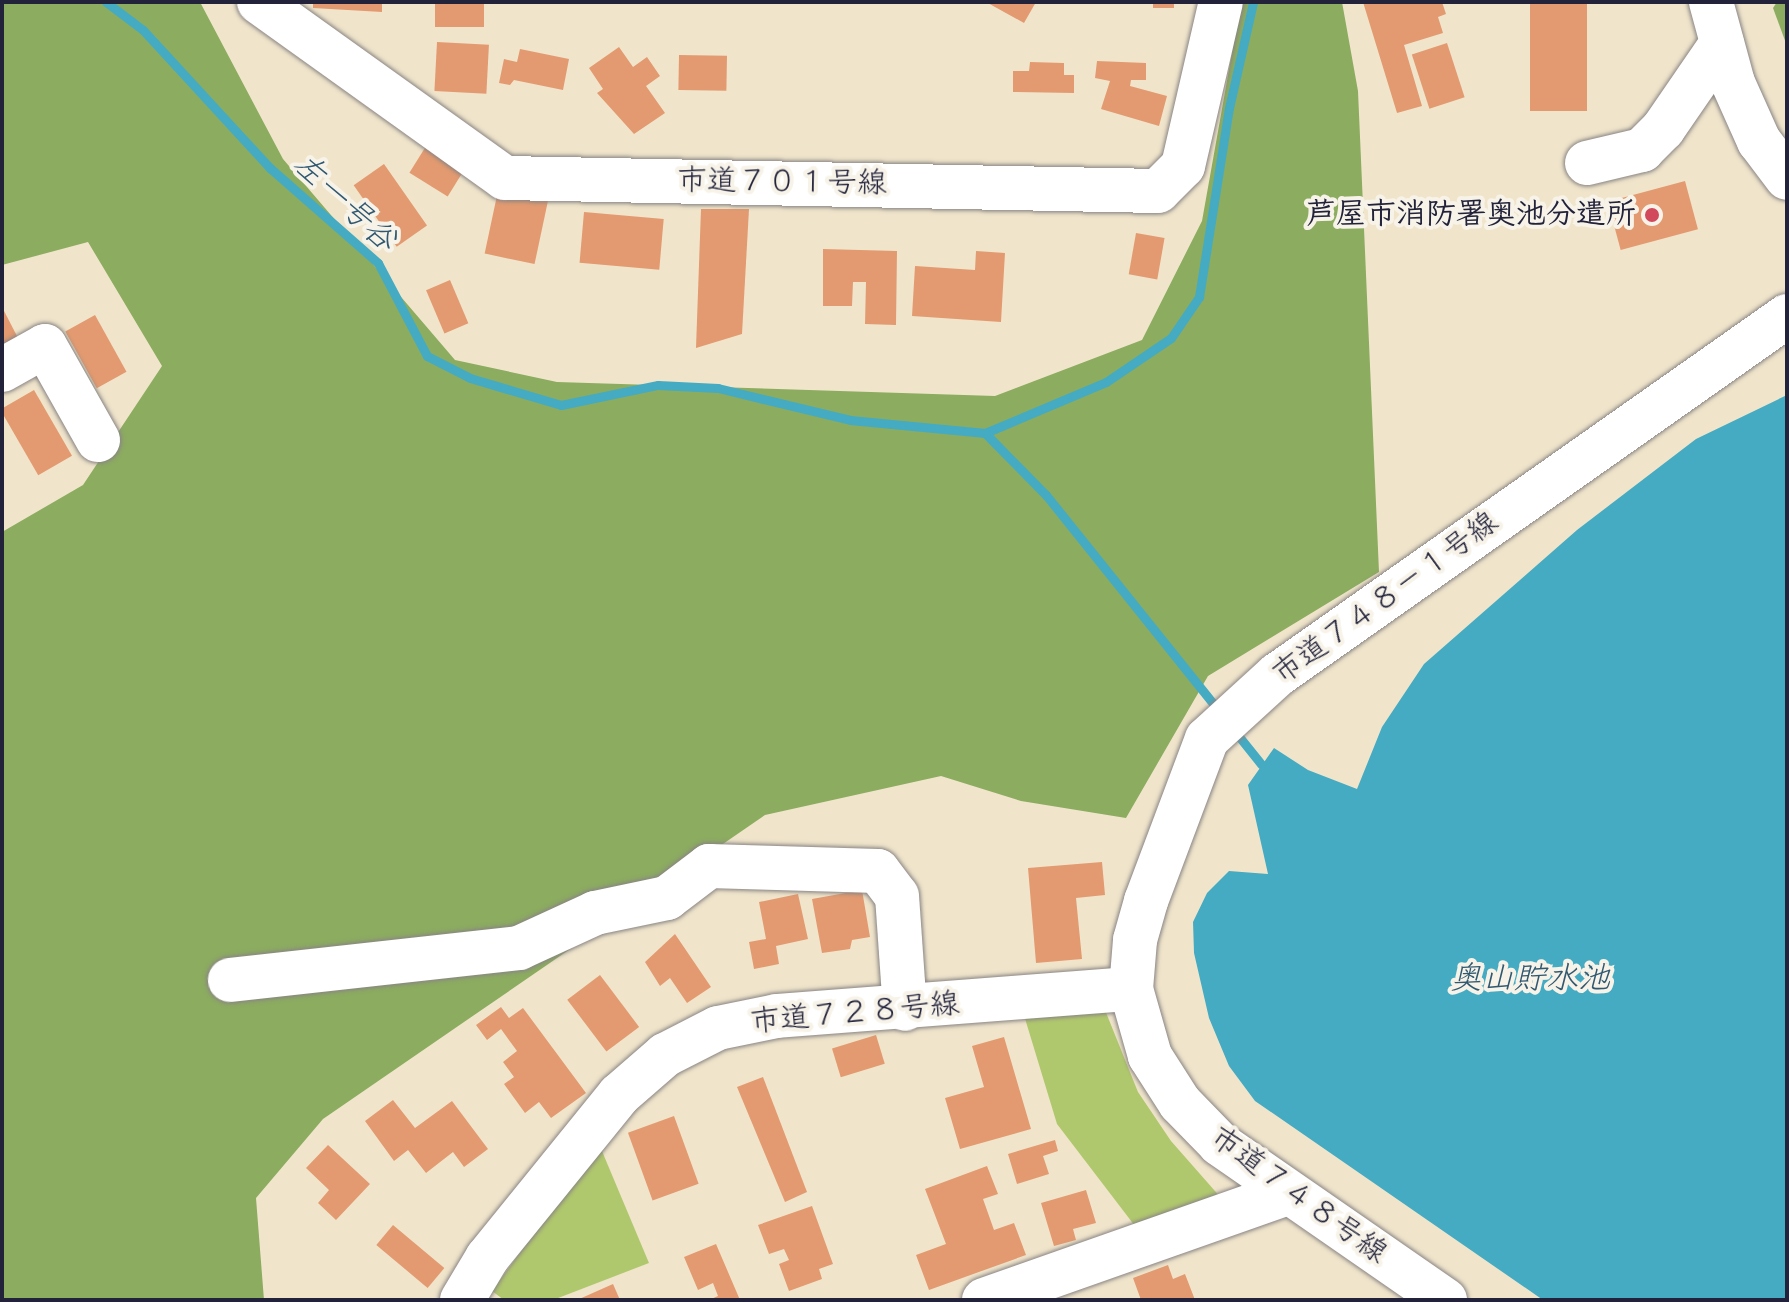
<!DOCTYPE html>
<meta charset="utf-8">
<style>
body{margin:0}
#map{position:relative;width:1789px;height:1302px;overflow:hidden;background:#f0e5cb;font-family:Mynerve,"Klee One",sans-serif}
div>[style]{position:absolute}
.green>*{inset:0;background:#b0c86d}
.forest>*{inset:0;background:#8cac60}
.water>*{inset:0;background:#44abc3}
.stream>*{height:9px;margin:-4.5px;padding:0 4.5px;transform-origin:4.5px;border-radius:4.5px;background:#44abc3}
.building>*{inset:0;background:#e39a70;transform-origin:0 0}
.roads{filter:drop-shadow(0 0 2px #898483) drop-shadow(0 0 2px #898483)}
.minor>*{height:44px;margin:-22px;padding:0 22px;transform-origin:22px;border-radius:22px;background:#fff}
.dots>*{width:22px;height:22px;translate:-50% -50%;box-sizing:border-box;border:4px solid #f7f3e8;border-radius:50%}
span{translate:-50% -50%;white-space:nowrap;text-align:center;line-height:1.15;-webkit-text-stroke:8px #f7f3e8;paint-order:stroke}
.street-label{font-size:30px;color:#22223b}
.poi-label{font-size:30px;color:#22223b;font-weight:700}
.right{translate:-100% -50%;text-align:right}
.water-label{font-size:32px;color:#305971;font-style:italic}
.frame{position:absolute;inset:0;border:4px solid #22223b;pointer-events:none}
</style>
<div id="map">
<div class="green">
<div style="clip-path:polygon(1105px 1010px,1138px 1092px,1171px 1141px,1222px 1199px,1138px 1230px,1057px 1124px,1023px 1012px)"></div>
<div style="clip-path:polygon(599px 1144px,649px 1263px,553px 1300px,504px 1300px,492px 1291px)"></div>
</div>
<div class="forest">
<div style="clip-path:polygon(2px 2px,200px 2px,283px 159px,455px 360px,557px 382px,995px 396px,1142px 340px,1202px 221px,1241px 2px,1342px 2px,1358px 91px,1379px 572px,1208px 676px,1126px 818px,1021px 801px,941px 776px,765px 815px,323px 1119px,256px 1198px,264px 1300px,2px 1300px,2px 532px,83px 485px,162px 366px,88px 242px,2px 265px)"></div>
<div style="clip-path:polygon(1777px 2px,1787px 2px,1787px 46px,1773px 8px)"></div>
</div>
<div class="water">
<div style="clip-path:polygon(1787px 395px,1787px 1300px,1543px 1300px,1255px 1101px,1229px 1066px,1209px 1018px,1194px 953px,1193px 922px,1207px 893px,1229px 871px,1268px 874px,1248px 785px,1274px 748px,1308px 770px,1357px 789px,1382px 727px,1424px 664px,1577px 530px,1696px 439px)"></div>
</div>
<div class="stream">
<div style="left:106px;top:2px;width:46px;rotate:37.1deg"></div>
<div style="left:143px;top:30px;width:188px;rotate:47.4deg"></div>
<div style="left:270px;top:168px;width:144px;rotate:41.3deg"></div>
<div style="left:378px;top:263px;width:105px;rotate:62.2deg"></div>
<div style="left:427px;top:356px;width:48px;rotate:27.1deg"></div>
<div style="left:470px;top:378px;width:95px;rotate:16.5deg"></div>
<div style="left:561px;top:405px;width:99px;rotate:-11.7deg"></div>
<div style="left:658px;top:385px;width:60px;rotate:2.9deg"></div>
<div style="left:718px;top:388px;width:136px;rotate:13.6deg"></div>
<div style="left:850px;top:420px;width:136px;rotate:5.5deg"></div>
<div style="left:985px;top:433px;width:131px;rotate:-22.9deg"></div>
<div style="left:1106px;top:382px;width:78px;rotate:-34.1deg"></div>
<div style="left:1171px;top:338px;width:50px;rotate:-55.7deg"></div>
<div style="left:1199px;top:297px;width:191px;rotate:-81deg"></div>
<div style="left:1229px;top:108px;width:109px;rotate:-77.2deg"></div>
<div style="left:985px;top:433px;width:87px;rotate:45.5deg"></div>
<div style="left:1046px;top:495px;width:277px;rotate:51.3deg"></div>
<div style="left:1233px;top:729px;width:45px;rotate:51.3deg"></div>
</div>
<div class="building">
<div style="clip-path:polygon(313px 2px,382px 2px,382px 12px,313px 8px)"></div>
<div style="left:435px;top:2px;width:49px;height:25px"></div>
<div style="clip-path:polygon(986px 2px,1036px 2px,1024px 23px)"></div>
<div style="left:1153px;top:2px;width:21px;height:6px"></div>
<div style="clip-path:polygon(1363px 2px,1442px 2px,1446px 14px,1438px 17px,1443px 33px,1404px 45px,1422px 106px,1397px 113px)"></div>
<div style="left:1530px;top:2px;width:57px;height:109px"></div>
<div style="left:437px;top:42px;width:52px;height:49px;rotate:3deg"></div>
<div style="left:1447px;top:43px;width:57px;height:37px;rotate:72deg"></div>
<div style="clip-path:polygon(619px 47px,633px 67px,647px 57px,660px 76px,646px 86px,665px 113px,634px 134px,597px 93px,603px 89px,589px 68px)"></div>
<div style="clip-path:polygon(520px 49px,569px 59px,563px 90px,514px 80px,510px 85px,499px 83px,504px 59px,517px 62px)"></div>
<div style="left:679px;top:55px;width:48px;height:35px;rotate:1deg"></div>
<div style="clip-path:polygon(1097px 61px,1146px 63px,1146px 80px,1131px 80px,1130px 86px,1167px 96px,1159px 126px,1101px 109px,1110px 81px,1095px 78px)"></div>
<div style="clip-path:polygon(1030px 62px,1064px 63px,1064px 75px,1074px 75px,1074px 93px,1013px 92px,1013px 71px,1029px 71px)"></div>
<div style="left:428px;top:143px;width:45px;height:35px;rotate:32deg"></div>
<div style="left:384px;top:164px;width:75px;height:37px;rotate:55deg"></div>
<div style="left:1685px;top:181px;width:50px;height:80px;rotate:75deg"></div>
<div style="left:499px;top:186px;width:51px;height:69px;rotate:12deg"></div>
<div style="clip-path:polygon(701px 209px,749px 209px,742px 334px,696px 348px)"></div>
<div style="left:584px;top:212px;width:80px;height:51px;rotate:5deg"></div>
<div style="left:1136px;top:233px;width:29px;height:42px;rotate:10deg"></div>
<div style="clip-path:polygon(823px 249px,897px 251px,896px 325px,865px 324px,866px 282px,853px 282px,852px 306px,823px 306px)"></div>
<div style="clip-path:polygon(976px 251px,1005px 253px,1001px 322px,912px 316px,915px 266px,975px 270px)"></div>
<div style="left:450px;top:280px;width:47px;height:26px;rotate:67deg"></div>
<div style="clip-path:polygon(2px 307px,18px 338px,2px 346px)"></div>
<div style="left:95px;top:315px;width:65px;height:34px;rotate:61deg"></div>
<div style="left:34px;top:390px;width:76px;height:39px;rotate:60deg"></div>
<div style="clip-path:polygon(1102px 862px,1105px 895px,1076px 898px,1082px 959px,1036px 963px,1028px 868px)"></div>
<div style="clip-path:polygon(862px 890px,870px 937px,852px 940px,850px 949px,822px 953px,812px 899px)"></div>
<div style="clip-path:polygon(798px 894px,808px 939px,776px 946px,779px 964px,754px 969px,749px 942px,766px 939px,759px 902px)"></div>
<div style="clip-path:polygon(675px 934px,711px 987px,687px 1003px,670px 978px,660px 986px,645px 962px)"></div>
<div style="left:600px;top:975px;width:65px;height:41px;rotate:53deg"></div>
<div style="clip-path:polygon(501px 1007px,509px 1018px,523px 1008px,586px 1093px,551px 1118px,539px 1102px,525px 1113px,504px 1084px,514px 1077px,503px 1062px,517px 1051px,501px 1029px,487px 1040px,476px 1025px)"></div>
<div style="left:876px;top:1035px;width:30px;height:46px;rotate:73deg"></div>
<div style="clip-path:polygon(1004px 1037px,1031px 1129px,960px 1149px,945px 1098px,984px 1087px,972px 1046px)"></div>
<div style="clip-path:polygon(763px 1077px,807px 1192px,785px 1202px,737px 1087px)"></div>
<div style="clip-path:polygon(393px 1100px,415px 1128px,452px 1101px,488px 1149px,464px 1167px,453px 1152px,426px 1173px,408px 1150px,394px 1161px,365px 1121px)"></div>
<div style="left:674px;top:1116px;width:72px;height:49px;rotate:70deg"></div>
<div style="clip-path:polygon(1055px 1140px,1058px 1151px,1043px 1156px,1049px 1174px,1017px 1184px,1008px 1154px)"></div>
<div style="clip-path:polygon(328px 1145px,370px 1184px,336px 1220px,318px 1203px,329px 1190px,306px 1168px)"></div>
<div style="clip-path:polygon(987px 1166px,998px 1194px,983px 1199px,994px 1230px,1014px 1223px,1026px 1255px,929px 1290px,916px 1255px,946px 1244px,925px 1189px)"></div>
<div style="clip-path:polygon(1086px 1190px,1096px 1223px,1073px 1229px,1076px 1240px,1054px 1246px,1041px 1203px)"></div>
<div style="clip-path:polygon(812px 1206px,833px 1264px,819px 1269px,822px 1279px,789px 1291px,779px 1264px,789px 1260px,784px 1249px,769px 1254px,758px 1225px)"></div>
<div style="left:393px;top:1225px;width:67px;height:26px;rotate:40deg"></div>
<div style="clip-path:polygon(716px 1244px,740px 1300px,709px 1300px,718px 1296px,713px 1283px,698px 1290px,684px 1257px)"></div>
<div style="clip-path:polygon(1168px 1265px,1173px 1279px,1185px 1274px,1195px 1300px,1141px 1300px,1133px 1278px)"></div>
<div style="clip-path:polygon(613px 1284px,620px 1300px,577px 1300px)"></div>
</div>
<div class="roads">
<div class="minor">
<div style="left:259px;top:2px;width:302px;rotate:35.6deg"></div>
<div style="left:505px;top:178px;width:653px;rotate:1.14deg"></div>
<div style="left:1158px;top:191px;width:35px;rotate:-45deg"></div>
<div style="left:1183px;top:166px;width:168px;rotate:-77deg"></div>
<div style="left:1711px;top:2px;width:84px;rotate:74.8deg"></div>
<div style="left:1733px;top:83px;width:64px;rotate:65.9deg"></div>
<div style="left:1759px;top:141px;width:46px;rotate:52.9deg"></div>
<div style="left:1587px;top:163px;width:57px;rotate:-13.3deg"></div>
<div style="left:1642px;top:150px;width:30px;rotate:-45deg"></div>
<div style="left:1663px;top:129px;width:104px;rotate:-55.5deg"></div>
<div style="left:2px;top:370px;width:49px;rotate:-29.2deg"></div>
<div style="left:45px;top:346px;width:108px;rotate:60.6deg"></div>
<div style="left:230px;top:980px;width:291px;rotate:-6.3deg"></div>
<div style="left:519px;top:948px;width:84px;rotate:-24.7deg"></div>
<div style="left:595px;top:913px;width:74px;rotate:-11.8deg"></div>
<div style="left:667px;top:898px;width:53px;rotate:-37.3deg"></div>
<div style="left:709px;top:866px;width:169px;rotate:1.7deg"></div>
<div style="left:878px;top:871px;width:31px;rotate:53deg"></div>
<div style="left:897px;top:896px;width:113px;rotate:86deg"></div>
<div style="left:462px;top:1300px;width:49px;rotate:-59.2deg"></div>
<div style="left:487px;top:1258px;width:210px;rotate:-51deg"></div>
<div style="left:619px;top:1095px;width:61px;rotate:-41deg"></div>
<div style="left:665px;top:1055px;width:59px;rotate:-27deg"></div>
<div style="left:718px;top:1028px;width:60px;rotate:-11.5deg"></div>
<div style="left:777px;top:1016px;width:355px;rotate:-4.4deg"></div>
<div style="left:984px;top:1300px;width:322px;rotate:-19.4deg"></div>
<div style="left:1445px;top:1300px;width:274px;rotate:-145.3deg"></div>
<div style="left:1220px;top:1144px;width:57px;rotate:-134.3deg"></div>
<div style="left:1180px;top:1103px;width:56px;rotate:-122.6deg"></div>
<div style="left:1150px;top:1056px;width:70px;rotate:-105.8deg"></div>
<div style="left:1131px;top:989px;width:49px;rotate:-85.3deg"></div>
<div style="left:1135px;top:940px;width:41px;rotate:-74.2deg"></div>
<div style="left:1146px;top:901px;width:173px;rotate:-69.4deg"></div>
<div style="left:1207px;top:739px;width:95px;rotate:-42.4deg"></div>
<div style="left:1277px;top:675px;width:624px;rotate:-35.14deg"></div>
</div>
</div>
<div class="dots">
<div style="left:1652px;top:215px;background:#d1495b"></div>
</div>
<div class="street-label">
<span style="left:782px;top:183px;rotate:1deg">市道７０１号線</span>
<span style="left:1386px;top:599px;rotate:-36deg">市道７４８－１号線</span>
<span style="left:855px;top:1014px;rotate:-5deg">市道７２８号線</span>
<span style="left:1298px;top:1196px;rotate:36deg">市道７４８号線</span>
</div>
<div class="poi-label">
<span class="right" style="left:1636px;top:215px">芦屋市消防署奥池分遣所</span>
</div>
<div class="water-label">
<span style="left:344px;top:203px;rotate:43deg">左一号谷</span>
<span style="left:1530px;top:979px">奥山貯水池</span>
</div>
<div class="frame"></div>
</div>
